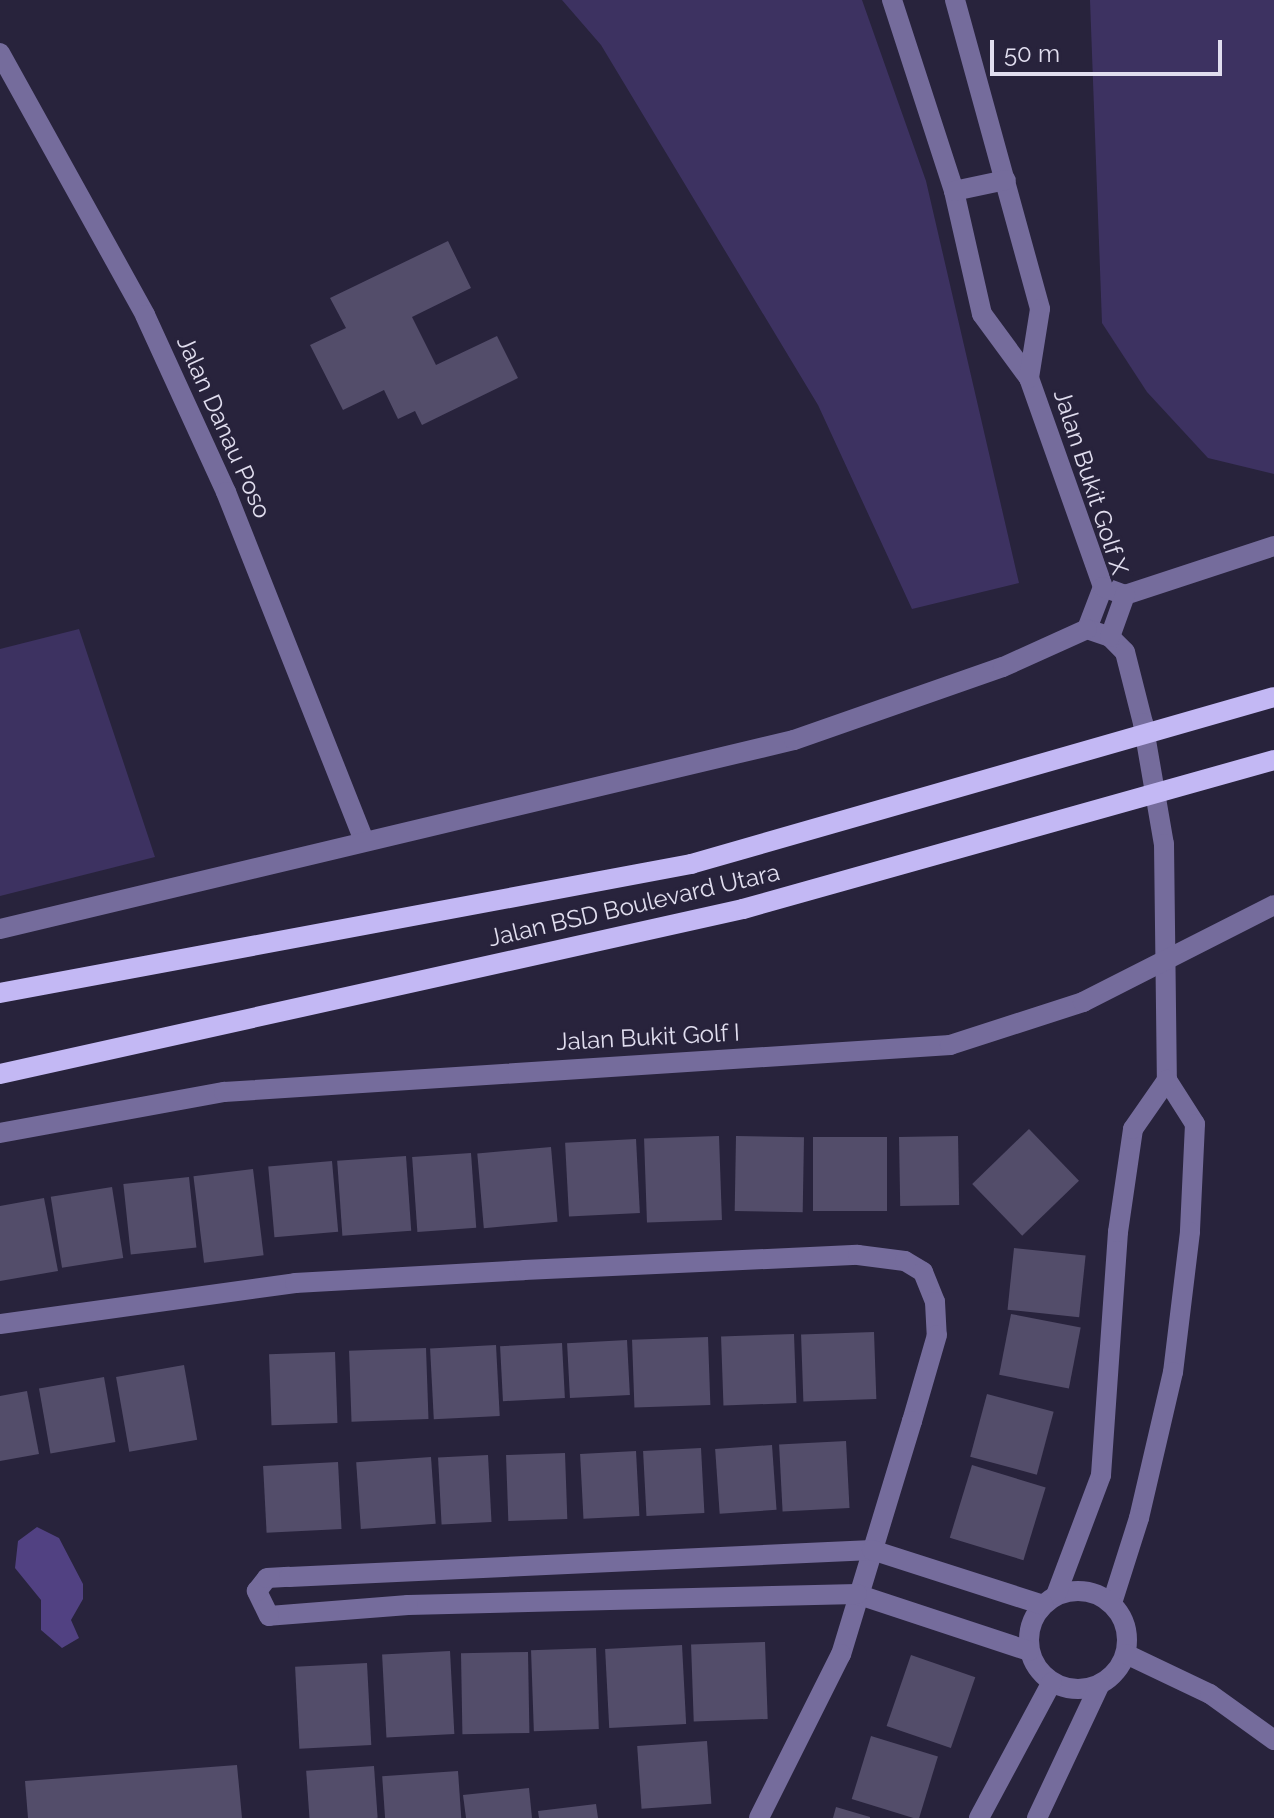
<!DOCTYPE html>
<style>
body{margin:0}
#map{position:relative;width:1274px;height:1818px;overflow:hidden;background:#28233c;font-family:Raleway,sans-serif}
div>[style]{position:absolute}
.green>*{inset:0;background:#3d3261}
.water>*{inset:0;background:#514182}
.building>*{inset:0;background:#534d6a;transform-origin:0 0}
.minor>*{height:20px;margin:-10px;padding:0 10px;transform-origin:10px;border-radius:10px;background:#756c9c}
.minor>.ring{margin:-10px;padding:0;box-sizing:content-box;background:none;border:20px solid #756c9c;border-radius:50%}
.major>*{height:20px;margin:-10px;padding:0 10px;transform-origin:10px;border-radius:10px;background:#c3b8f4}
span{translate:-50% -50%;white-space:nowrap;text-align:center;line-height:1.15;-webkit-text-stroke:6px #28233c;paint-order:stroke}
.street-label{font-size:24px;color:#e1deef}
.scale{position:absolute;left:990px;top:40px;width:232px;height:36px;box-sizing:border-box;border:4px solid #e1deef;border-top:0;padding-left:10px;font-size:24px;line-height:28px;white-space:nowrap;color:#e1deef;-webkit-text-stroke:6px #28233c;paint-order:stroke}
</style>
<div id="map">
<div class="green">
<div style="clip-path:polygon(562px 0,862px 0,926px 181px,1019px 583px,912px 609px,818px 405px,601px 45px)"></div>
<div style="clip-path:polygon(1090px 0,1274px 0,1274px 474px,1208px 458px,1147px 392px,1102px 323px)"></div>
<div style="clip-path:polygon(79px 629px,155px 857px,0 896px,0 649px)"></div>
</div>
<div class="water">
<div style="clip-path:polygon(37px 1527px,59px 1538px,83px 1584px,83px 1599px,71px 1620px,79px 1638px,62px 1648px,41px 1630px,41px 1600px,15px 1568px,18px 1541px)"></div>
</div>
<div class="building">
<div style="clip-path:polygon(448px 241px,471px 288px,412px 317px,436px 365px,497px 336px,518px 378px,422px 425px,415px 411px,398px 419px,384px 390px,343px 410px,310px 345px,346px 328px,330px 298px)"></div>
<div style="left:1029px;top:1129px;width:72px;height:79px;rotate:46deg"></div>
<div style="left:719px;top:1136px;width:84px;height:75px;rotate:88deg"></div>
<div style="left:736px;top:1136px;width:68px;height:75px;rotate:1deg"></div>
<div style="left:958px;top:1136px;width:69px;height:59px;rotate:89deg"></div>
<div style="left:813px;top:1137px;width:74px;height:74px"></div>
<div style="left:636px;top:1139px;width:74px;height:71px;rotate:87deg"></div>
<div style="left:551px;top:1147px;width:75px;height:74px;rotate:85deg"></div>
<div style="left:471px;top:1153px;width:75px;height:59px;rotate:86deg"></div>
<div style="left:406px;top:1156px;width:75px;height:69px;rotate:86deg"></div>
<div style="left:332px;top:1161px;width:71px;height:64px;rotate:85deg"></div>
<div style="left:253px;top:1169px;width:87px;height:60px;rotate:83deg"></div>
<div style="left:189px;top:1177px;width:71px;height:66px;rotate:84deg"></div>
<div style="left:112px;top:1187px;width:72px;height:62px;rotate:81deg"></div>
<div style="clip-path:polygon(44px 1198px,58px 1271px,0 1281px,0 1206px)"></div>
<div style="left:1014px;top:1248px;width:72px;height:62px;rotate:6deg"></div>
<div style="left:1011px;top:1314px;width:71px;height:62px;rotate:11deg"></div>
<div style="left:874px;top:1332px;width:67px;height:73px;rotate:88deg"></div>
<div style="left:794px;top:1334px;width:69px;height:73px;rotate:88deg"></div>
<div style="left:708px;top:1337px;width:68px;height:76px;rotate:88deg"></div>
<div style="left:627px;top:1340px;width:55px;height:60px;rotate:87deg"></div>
<div style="left:562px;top:1343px;width:55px;height:62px;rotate:87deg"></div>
<div style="left:496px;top:1345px;width:71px;height:66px;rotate:87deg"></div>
<div style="left:426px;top:1348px;width:71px;height:77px;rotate:88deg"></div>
<div style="left:335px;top:1352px;width:71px;height:66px;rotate:88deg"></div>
<div style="left:184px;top:1365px;width:76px;height:69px;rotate:80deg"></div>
<div style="left:104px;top:1377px;width:66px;height:66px;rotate:80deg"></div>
<div style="clip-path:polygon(27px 1391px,39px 1454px,0 1461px,0 1396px)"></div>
<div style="left:987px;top:1394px;width:69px;height:65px;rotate:15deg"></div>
<div style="left:846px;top:1441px;width:67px;height:67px;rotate:87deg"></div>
<div style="left:772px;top:1445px;width:65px;height:57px;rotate:86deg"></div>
<div style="left:701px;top:1448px;width:65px;height:58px;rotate:87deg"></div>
<div style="left:636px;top:1451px;width:65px;height:56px;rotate:87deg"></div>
<div style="left:565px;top:1453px;width:66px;height:59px;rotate:88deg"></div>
<div style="left:488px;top:1455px;width:67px;height:50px;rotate:87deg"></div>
<div style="left:431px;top:1457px;width:67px;height:75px;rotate:86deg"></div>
<div style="left:338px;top:1462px;width:67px;height:75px;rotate:87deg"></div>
<div style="left:972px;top:1465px;width:77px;height:76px;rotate:17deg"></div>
<div style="left:765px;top:1642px;width:77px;height:74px;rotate:88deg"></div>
<div style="left:682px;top:1645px;width:79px;height:77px;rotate:87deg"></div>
<div style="left:596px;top:1648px;width:81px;height:65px;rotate:88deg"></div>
<div style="left:450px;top:1651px;width:83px;height:68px;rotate:87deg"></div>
<div style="left:528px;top:1652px;width:81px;height:67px;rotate:89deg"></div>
<div style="left:911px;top:1655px;width:68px;height:75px;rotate:19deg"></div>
<div style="left:367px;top:1663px;width:82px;height:72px;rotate:87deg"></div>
<div style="left:871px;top:1736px;width:70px;height:66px;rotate:17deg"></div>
<div style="left:707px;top:1741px;width:63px;height:70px;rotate:86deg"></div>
<div style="clip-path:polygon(237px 1765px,242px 1818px,28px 1818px,25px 1781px)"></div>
<div style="left:374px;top:1766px;width:52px;height:68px;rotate:86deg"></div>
<div style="left:458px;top:1771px;width:47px;height:76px;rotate:86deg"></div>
<div style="clip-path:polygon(529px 1788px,532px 1818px,466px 1818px,463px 1795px)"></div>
<div style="clip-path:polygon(596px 1804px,598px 1818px,539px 1818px,538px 1811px)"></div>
<div style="clip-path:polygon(836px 1807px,870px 1817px,870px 1818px,833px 1818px)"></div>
</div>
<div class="minor">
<div style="left:892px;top:0;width:201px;rotate:72deg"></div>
<div style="left:954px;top:191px;width:126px;rotate:77.2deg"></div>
<div style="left:982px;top:314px;width:79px;rotate:53.7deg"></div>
<div style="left:1029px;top:378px;width:222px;rotate:70.5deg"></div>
<div style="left:1103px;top:587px;width:45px;rotate:110.9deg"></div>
<div style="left:955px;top:0;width:320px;rotate:74.6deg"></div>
<div style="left:1040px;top:309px;width:70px;rotate:99.1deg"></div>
<div style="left:0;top:53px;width:299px;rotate:61deg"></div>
<div style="left:145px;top:315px;width:195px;rotate:65.4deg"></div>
<div style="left:226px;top:492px;width:374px;rotate:68.4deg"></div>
<div style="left:954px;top:191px;width:53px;rotate:-11.9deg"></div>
<div style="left:1103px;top:587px;width:23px;rotate:20deg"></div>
<div style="left:1125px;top:595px;width:157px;rotate:-18.2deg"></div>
<div style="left:1087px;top:629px;width:24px;rotate:19deg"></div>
<div style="left:1110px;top:637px;width:21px;rotate:45deg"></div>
<div style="left:1125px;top:652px;width:73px;rotate:75.8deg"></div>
<div style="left:1143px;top:723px;width:123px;rotate:80.2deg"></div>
<div style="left:1164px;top:844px;width:236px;rotate:89.3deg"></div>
<div style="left:1167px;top:1080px;width:52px;rotate:57.5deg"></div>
<div style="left:1195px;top:1124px;width:108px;rotate:92.7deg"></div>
<div style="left:1190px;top:1232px;width:141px;rotate:96.9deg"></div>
<div style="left:1173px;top:1372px;width:150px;rotate:103.1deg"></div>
<div style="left:1139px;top:1518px;width:89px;rotate:107.6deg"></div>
<div style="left:1110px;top:637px;width:45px;rotate:-70.3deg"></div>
<div style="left:0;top:929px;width:816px;rotate:-13.39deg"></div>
<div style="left:794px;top:740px;width:221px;rotate:-19.3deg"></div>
<div style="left:1003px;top:667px;width:92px;rotate:-24.3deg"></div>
<div style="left:0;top:1133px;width:228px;rotate:-10.4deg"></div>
<div style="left:224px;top:1092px;width:728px;rotate:-3.7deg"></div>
<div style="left:950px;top:1045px;width:140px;rotate:-17.9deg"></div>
<div style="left:1083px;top:1002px;width:214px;rotate:-26.9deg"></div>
<div style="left:0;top:1324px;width:298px;rotate:-7.9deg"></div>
<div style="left:295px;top:1283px;width:229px;rotate:-3.2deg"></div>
<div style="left:524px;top:1270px;width:334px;rotate:-2.6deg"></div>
<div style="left:858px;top:1255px;width:47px;rotate:7.3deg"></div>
<div style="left:905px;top:1261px;width:21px;rotate:31deg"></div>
<div style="left:923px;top:1272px;width:32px;rotate:68deg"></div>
<div style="left:935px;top:1302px;width:33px;rotate:87deg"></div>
<div style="left:937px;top:1335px;width:90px;rotate:106.2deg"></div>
<div style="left:912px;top:1421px;width:244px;rotate:106.9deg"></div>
<div style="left:841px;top:1654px;width:183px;rotate:116.6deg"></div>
<div class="ring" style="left:1029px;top:1591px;width:78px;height:78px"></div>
<div style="left:1056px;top:1595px;width:128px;rotate:-69.4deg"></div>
<div style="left:1101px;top:1475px;width:244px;rotate:-86deg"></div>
<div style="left:1118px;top:1232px;width:104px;rotate:-81.7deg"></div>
<div style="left:1133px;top:1129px;width:60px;rotate:-55.2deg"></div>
<div style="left:1029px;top:1651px;width:181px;rotate:-161.7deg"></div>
<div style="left:857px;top:1594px;width:449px;rotate:178.6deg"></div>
<div style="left:408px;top:1605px;width:139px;rotate:175.5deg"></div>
<div style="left:269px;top:1616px;width:28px;rotate:-116deg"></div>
<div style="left:257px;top:1591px;width:16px;rotate:-52deg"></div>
<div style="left:267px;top:1578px;width:22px;rotate:-3deg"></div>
<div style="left:289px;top:1577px;width:584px;rotate:-2.65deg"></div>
<div style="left:872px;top:1550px;width:180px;rotate:17.8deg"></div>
<div style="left:1126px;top:1654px;width:93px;rotate:25.5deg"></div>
<div style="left:1210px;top:1694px;width:79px;rotate:35.7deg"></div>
<div style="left:979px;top:1818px;width:154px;rotate:-61.8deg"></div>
<div style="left:1037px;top:1818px;width:148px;rotate:-64.8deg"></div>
</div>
<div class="major">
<div style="left:0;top:993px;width:703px;rotate:-10.57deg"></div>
<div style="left:691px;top:864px;width:606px;rotate:-15.98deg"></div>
<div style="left:0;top:1074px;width:761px;rotate:-12.52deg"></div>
<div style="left:743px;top:909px;width:552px;rotate:-15.67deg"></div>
</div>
<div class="street-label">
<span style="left:224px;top:427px;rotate:66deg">Jalan Danau Poso</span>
<span style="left:1091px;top:482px;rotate:72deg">Jalan Bukit Golf X</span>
<span style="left:634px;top:905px;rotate:-13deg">Jalan BSD Boulevard Utara</span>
<span style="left:648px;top:1037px;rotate:-3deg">Jalan Bukit Golf I</span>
</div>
<div class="scale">50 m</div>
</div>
